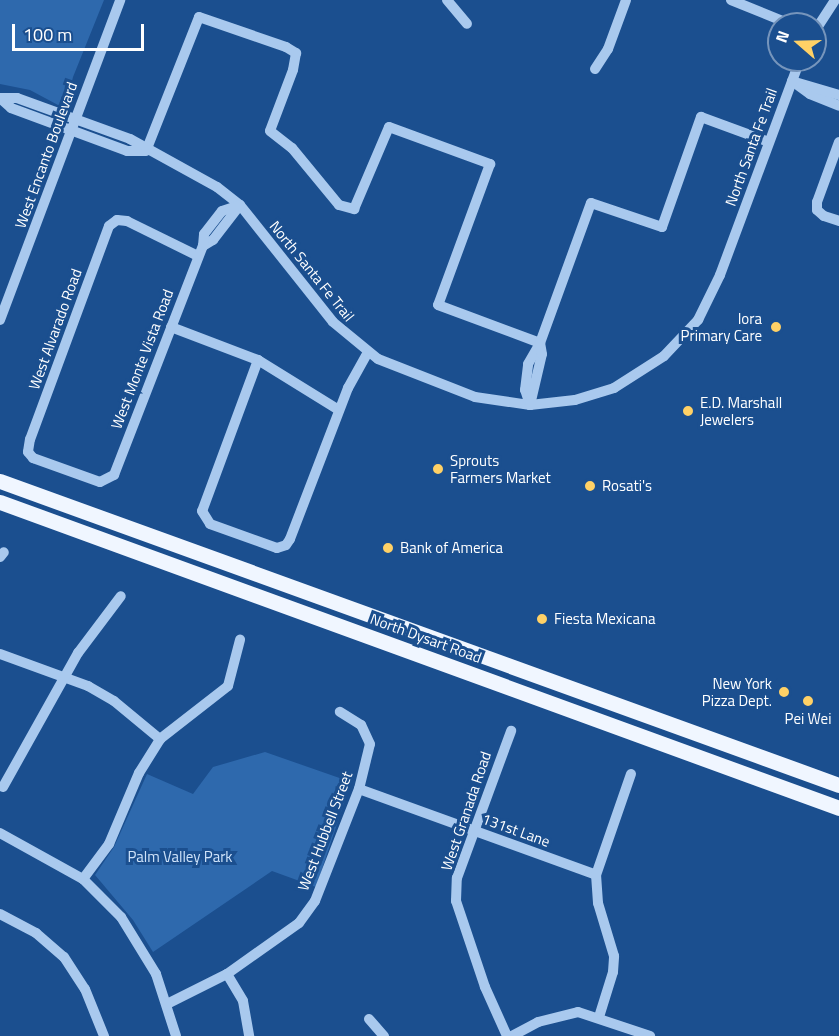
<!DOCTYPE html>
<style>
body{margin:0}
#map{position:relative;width:839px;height:1036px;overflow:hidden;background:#1b4f8f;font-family:"Titillium Web",sans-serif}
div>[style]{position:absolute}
.green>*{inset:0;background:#2e69ad}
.minor>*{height:10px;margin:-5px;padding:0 5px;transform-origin:5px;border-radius:5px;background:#a9c9ee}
.major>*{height:15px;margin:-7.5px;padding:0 7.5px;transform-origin:7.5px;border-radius:7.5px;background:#f0f6ff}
.dots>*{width:16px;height:16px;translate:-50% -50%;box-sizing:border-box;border:3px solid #1b4f8f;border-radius:50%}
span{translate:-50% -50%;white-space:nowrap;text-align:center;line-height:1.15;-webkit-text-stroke:6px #1b4f8f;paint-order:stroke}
.street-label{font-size:15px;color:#fff}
.poi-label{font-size:15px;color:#fff}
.right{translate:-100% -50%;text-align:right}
.left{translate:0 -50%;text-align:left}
.park-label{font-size:15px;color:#cfe3fa}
.north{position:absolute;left:767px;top:12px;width:60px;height:60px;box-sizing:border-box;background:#1b4f8f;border:2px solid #7695bc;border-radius:50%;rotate:290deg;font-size:16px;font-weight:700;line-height:24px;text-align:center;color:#fff}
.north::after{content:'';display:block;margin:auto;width:21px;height:27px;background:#ffd166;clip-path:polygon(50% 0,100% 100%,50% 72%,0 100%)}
.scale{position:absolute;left:12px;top:24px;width:132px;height:27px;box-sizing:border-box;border:3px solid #fff;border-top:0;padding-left:8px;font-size:18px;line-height:21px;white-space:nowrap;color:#fff;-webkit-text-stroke:4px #1b4f8f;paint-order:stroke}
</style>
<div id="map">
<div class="green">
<div style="clip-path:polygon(0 0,104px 0,73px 77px,67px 102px,58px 105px,30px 90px,0 84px)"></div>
<div style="clip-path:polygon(265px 752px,351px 782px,316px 887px,272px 871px,153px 952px,133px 920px,95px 875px,114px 847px,147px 774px,193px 794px,213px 767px)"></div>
</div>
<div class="minor">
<div style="left:447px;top:0;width:31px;rotate:50deg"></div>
<div style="left:731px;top:0;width:64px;rotate:22.1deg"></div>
<div style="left:815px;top:31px;width:37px;rotate:-57deg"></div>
<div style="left:595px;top:69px;width:24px;rotate:-57deg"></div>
<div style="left:608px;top:49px;width:52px;rotate:-69.8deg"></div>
<div style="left:792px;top:81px;width:22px;rotate:36deg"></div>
<div style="left:810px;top:94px;width:31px;rotate:22deg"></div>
<div style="left:795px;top:82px;width:46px;rotate:16.5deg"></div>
<div style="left:0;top:98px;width:17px"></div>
<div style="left:17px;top:98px;width:120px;rotate:19.9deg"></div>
<div style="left:130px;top:139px;width:99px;rotate:28.9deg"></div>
<div style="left:217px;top:187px;width:29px;rotate:38deg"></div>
<div style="left:240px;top:205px;width:149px;rotate:51.5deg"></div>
<div style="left:333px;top:322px;width:58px;rotate:39.4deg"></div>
<div style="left:378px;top:359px;width:104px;rotate:21.4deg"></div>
<div style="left:475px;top:397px;width:56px;rotate:8.3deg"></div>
<div style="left:530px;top:405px;width:45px;rotate:-6.3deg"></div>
<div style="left:575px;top:400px;width:41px;rotate:-17.1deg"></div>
<div style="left:614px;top:388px;width:59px;rotate:-32.6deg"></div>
<div style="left:664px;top:356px;width:50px;rotate:-46.6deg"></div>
<div style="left:698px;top:320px;width:50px;rotate:-63.9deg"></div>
<div style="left:720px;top:275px;width:229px;rotate:-69.6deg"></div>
<div style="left:0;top:98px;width:15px;rotate:42deg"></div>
<div style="left:11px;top:108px;width:124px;rotate:20.3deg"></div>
<div style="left:127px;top:151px;width:18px"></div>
<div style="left:839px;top:142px;width:64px;rotate:110.1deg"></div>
<div style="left:817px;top:202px;width:8px;rotate:90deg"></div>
<div style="left:817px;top:210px;width:9px;rotate:41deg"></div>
<div style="left:824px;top:216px;width:16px;rotate:18deg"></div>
<div style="left:146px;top:151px;width:144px;rotate:-68.4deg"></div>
<div style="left:199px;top:17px;width:92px;rotate:19deg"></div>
<div style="left:286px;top:47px;width:12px;rotate:31deg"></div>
<div style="left:296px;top:53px;width:17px;rotate:100deg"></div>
<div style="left:293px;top:70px;width:65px;rotate:110.7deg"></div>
<div style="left:270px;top:131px;width:28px;rotate:38deg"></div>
<div style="left:292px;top:148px;width:74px;rotate:50.5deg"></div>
<div style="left:339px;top:205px;width:16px;rotate:15deg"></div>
<div style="left:354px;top:209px;width:89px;rotate:-66.9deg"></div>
<div style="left:389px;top:127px;width:108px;rotate:20.1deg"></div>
<div style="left:490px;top:164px;width:150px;rotate:110.2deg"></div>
<div style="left:438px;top:305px;width:109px;rotate:20.4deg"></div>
<div style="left:203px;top:246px;width:12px;rotate:-31deg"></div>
<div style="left:213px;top:240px;width:44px;rotate:-52.4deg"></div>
<div style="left:198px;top:256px;width:79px;rotate:-153.8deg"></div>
<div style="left:127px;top:221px;width:10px;rotate:-174deg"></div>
<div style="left:117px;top:220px;width:10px;rotate:143deg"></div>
<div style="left:109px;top:226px;width:227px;rotate:110.3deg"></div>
<div style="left:30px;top:439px;width:13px;rotate:99deg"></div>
<div style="left:28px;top:452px;width:8px;rotate:50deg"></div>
<div style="left:33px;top:458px;width:71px;rotate:19.7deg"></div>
<div style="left:100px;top:482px;width:16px;rotate:-27deg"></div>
<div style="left:114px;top:475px;width:246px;rotate:-68.8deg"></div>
<div style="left:203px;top:246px;width:12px;rotate:-85deg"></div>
<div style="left:204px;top:234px;width:29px;rotate:-52deg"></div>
<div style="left:222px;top:211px;width:19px;rotate:-18deg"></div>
<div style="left:0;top:320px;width:342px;rotate:-69.4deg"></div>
<div style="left:171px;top:327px;width:93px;rotate:20.8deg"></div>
<div style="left:258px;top:360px;width:95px;rotate:31.7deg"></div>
<div style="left:258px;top:360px;width:161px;rotate:110.3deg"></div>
<div style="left:202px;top:511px;width:15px;rotate:58deg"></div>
<div style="left:210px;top:524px;width:71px;rotate:19.7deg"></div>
<div style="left:277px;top:548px;width:9px;rotate:-18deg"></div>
<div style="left:286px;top:545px;width:7px;rotate:-56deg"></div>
<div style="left:290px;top:539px;width:162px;rotate:-69deg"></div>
<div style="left:348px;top:388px;width:41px;rotate:-60.9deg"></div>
<div style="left:530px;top:405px;width:16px;rotate:-108deg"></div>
<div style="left:525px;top:390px;width:26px;rotate:-83deg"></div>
<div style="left:528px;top:364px;width:24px;rotate:-60deg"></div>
<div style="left:540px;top:343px;width:149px;rotate:-70deg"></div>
<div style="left:591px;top:203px;width:75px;rotate:18.7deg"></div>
<div style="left:662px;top:227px;width:117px;rotate:-70.5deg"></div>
<div style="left:701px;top:117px;width:72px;rotate:20.2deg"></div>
<div style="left:530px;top:405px;width:52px;rotate:-76.8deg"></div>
<div style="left:542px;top:354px;width:11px;rotate:-100deg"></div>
<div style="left:0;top:557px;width:6px;rotate:-51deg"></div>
<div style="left:0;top:654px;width:94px;rotate:20deg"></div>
<div style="left:88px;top:686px;width:30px;rotate:30deg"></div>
<div style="left:114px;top:701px;width:60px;rotate:39.6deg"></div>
<div style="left:3px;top:787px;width:154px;rotate:-60.8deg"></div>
<div style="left:78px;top:653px;width:71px;rotate:-53deg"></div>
<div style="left:359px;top:789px;width:252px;rotate:19.9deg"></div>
<div style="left:0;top:833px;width:95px;rotate:29deg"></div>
<div style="left:83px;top:879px;width:54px;rotate:45deg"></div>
<div style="left:121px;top:917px;width:67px;rotate:58.4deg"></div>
<div style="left:156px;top:974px;width:65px;rotate:72.1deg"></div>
<div style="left:83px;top:879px;width:44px;rotate:-53.4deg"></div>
<div style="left:109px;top:844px;width:77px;rotate:-67.1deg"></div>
<div style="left:139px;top:773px;width:40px;rotate:-58deg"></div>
<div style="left:160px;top:739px;width:86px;rotate:-37.9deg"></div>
<div style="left:228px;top:686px;width:48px;rotate:-75.4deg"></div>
<div style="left:0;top:914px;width:41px;rotate:27.8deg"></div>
<div style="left:36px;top:933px;width:37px;rotate:41deg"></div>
<div style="left:64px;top:957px;width:38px;rotate:57deg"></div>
<div style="left:85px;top:989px;width:51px;rotate:68deg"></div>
<div style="left:227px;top:974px;width:31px;rotate:59deg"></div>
<div style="left:243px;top:1001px;width:36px;rotate:80deg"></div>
<div style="left:167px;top:1004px;width:67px;rotate:-26.6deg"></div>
<div style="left:227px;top:974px;width:88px;rotate:-35.3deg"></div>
<div style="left:299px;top:923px;width:27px;rotate:-54deg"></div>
<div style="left:315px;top:901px;width:120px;rotate:-68.6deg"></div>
<div style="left:359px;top:789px;width:46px;rotate:-76.3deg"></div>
<div style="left:370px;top:744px;width:21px;rotate:-115deg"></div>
<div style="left:361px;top:725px;width:25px;rotate:-148deg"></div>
<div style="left:599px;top:1017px;width:47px;rotate:-72.7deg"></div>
<div style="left:613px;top:972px;width:16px;rotate:-86deg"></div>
<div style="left:614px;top:956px;width:55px;rotate:-106.8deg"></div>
<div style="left:598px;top:903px;width:28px;rotate:-94deg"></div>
<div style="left:596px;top:875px;width:107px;rotate:-70.9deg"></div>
<div style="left:369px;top:1019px;width:23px;rotate:49deg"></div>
<div style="left:507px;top:1036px;width:54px;rotate:-114.2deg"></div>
<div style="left:485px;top:987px;width:91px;rotate:-108.6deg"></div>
<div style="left:456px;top:901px;width:23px;rotate:-88deg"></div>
<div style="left:457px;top:878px;width:157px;rotate:-69.8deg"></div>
<div style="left:512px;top:1036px;width:30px;rotate:-28deg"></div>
<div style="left:538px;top:1022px;width:41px;rotate:-14deg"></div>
<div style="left:578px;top:1012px;width:76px;rotate:18.4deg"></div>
</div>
<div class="major">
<div style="left:0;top:481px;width:892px;rotate:19.92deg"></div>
<div style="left:0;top:502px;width:893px;rotate:20.04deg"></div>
</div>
<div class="dots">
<div style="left:776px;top:327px;background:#ffd166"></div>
<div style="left:688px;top:411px;background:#ffd166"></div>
<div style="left:438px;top:469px;background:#ffd166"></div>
<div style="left:590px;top:486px;background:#ffd166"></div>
<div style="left:388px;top:548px;background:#ffd166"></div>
<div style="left:542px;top:619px;background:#ffd166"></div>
<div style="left:784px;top:692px;background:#ffd166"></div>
<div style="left:808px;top:701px;background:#ffd166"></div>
</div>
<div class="street-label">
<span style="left:751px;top:147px;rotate:-70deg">North Santa Fe Trail</span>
<span style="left:46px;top:155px;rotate:-70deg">West Encanto Boulevard</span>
<span style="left:312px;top:271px;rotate:51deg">North Santa Fe Trail</span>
<span style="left:55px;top:329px;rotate:-70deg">West Alvarado Road</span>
<span style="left:142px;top:359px;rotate:-69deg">West Monte Vista Road</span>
<span style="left:426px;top:638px;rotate:20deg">North Dysart Road</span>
<span style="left:466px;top:811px;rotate:-71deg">West Granada Road</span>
<span style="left:516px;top:830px;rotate:20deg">131st Lane</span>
<span style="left:325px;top:831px;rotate:-69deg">West Hubbell Street</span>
</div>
<div class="poi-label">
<span class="right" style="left:762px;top:327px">Iora<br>Primary Care</span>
<span class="left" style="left:700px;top:411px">E.D. Marshall<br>Jewelers</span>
<span class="left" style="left:450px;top:469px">Sprouts<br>Farmers Market</span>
<span class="left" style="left:602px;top:486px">Rosati's</span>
<span class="left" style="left:400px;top:548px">Bank of America</span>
<span class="left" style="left:554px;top:619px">Fiesta Mexicana</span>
<span class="right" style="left:772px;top:692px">New York<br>Pizza Dept.</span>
<span style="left:808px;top:719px">Pei Wei</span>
</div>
<div class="park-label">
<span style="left:180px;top:857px">Palm Valley Park</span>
</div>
<div class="north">N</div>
<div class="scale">100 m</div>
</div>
